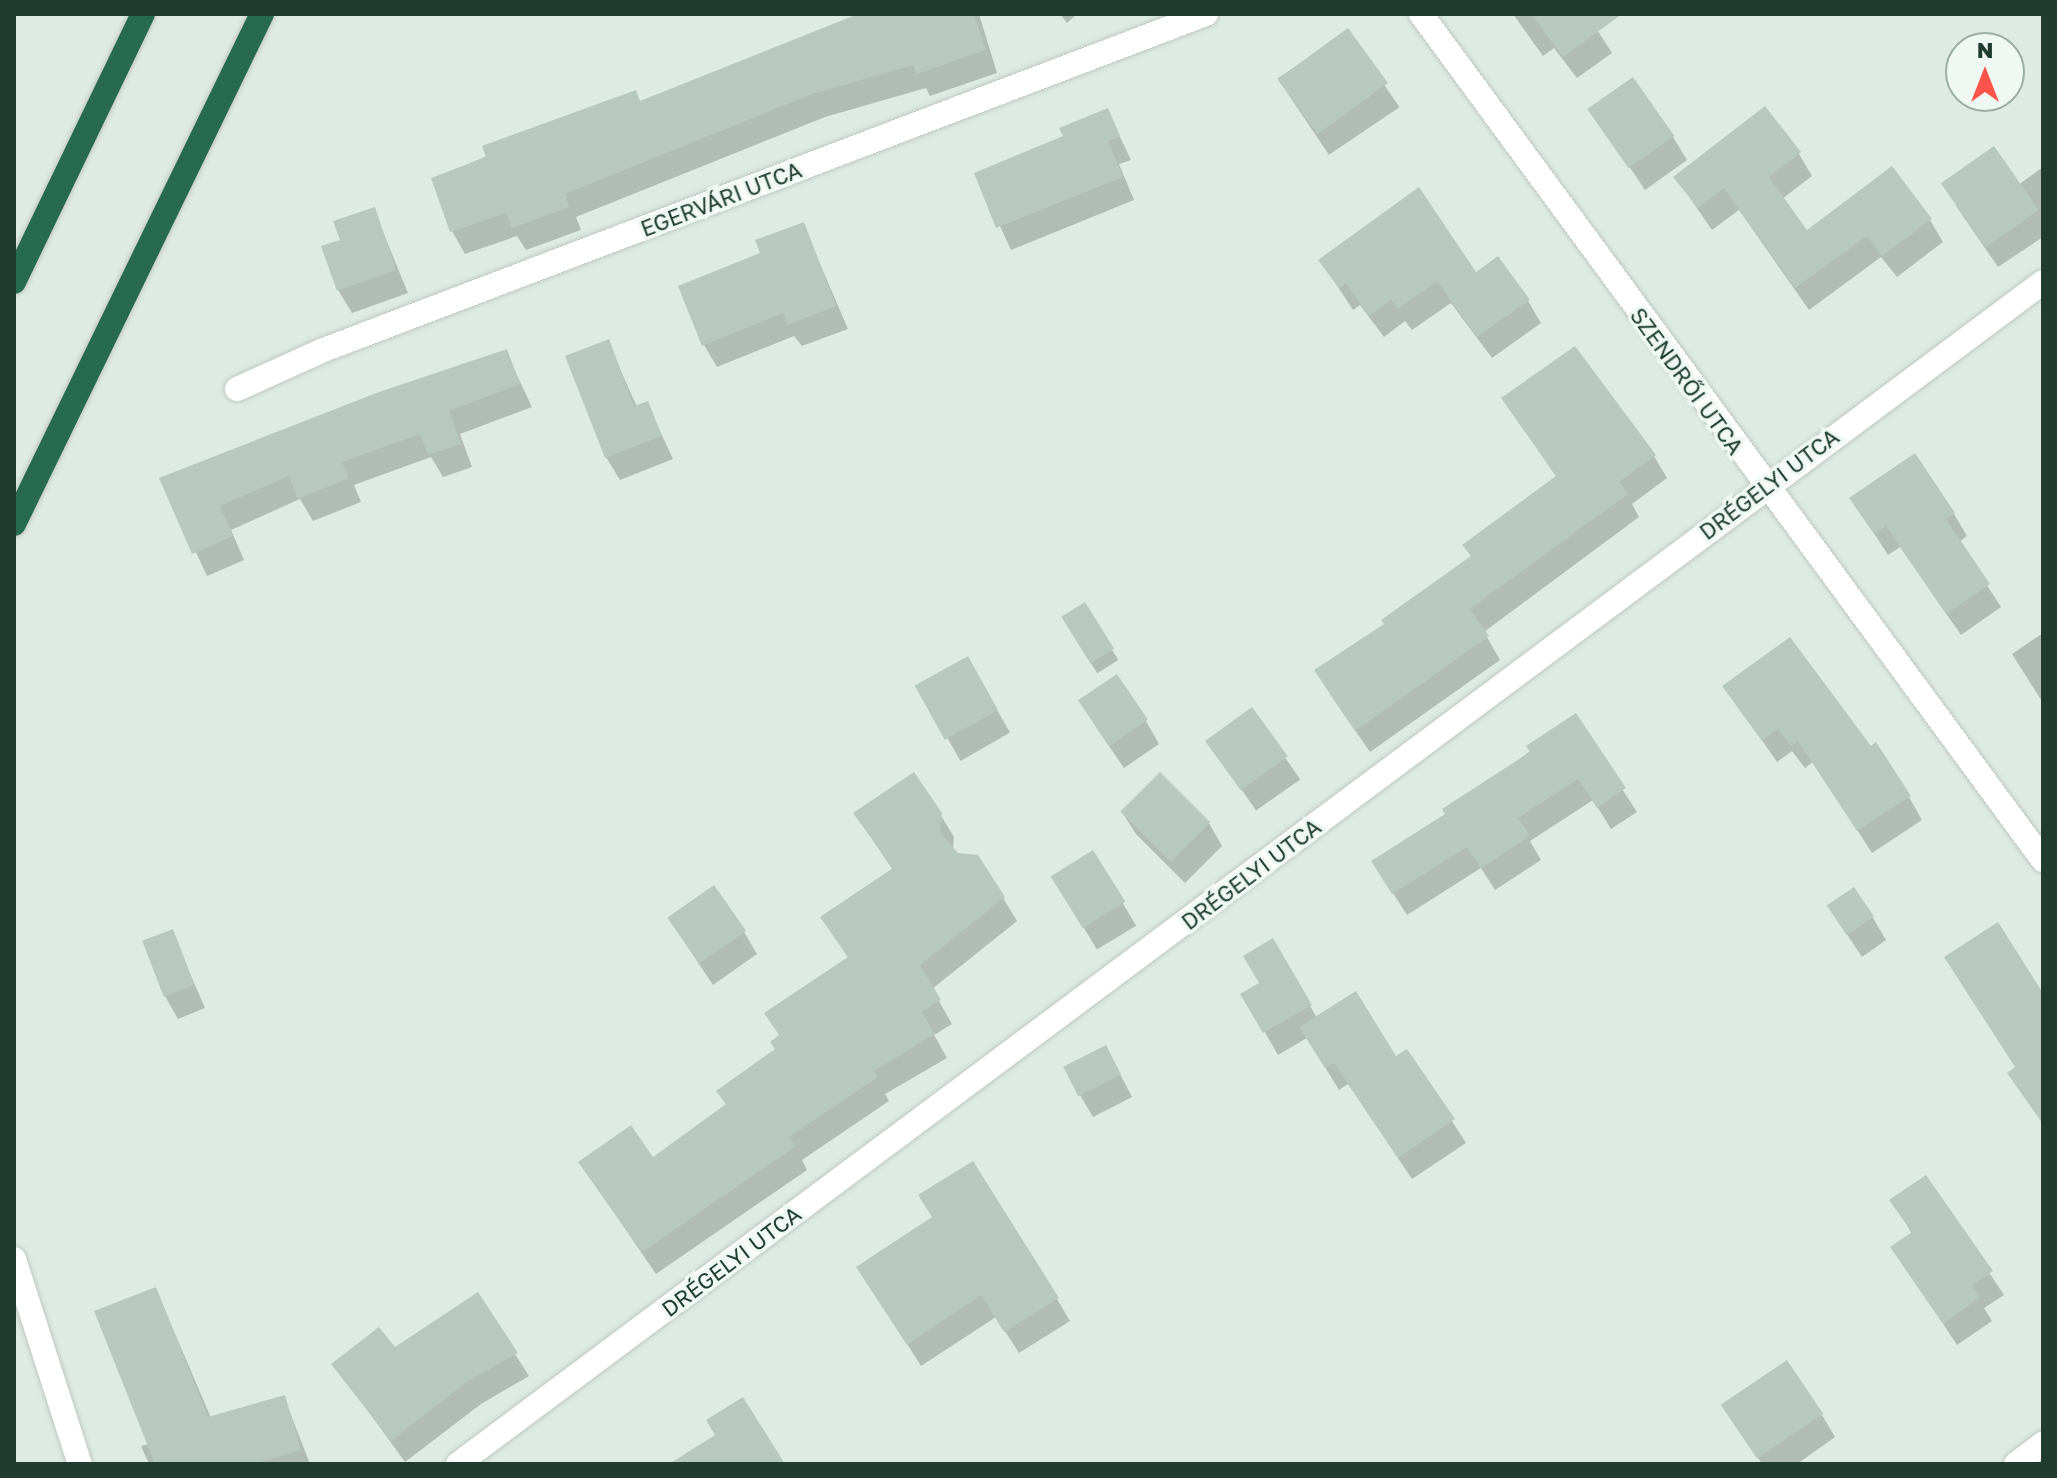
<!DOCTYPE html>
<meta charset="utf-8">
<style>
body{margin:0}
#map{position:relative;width:2057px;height:1478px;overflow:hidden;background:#deebe3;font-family:"Golos Text",sans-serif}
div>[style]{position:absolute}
.shadow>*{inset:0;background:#0003;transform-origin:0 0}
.building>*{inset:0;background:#b7c9be;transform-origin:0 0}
.roads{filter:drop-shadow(0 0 2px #c0c8c4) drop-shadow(0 0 2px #c0c8c4)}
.minor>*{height:24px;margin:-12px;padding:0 12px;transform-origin:12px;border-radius:12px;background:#fff}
.motorway>*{height:24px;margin:-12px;padding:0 12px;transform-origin:12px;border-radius:12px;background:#286a50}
span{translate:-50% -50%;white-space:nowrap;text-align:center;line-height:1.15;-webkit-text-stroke:7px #eff8f2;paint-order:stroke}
.street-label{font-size:22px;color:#1f3c2e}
.frame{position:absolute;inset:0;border:16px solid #1f3c2e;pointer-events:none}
.north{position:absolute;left:1945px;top:32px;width:80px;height:80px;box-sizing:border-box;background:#eff8f2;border:2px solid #9cada4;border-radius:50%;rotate:0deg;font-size:22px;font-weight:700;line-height:32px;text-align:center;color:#1f3c2e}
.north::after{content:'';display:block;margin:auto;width:28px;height:36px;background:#fc544b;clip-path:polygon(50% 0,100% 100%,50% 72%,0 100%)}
</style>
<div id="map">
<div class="shadow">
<div style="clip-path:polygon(864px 14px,979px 14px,997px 73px,930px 96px,926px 88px,825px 117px,576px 217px,581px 230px,526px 250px,517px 236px,465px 254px,452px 231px,433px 179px,635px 93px,641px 103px)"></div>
<div style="clip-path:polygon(1060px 14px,1077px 14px,1067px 23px)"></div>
<div style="clip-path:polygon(1513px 14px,1587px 14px,1612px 53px,1577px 78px,1554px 48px,1543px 56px)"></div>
<div style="left:1348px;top:31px;width:92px;height:85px;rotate:56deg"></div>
<div style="clip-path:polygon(1107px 110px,1131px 160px,1119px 164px,1134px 200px,1011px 250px,976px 174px,1065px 138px)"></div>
<div style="clip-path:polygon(1591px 110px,1673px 137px,1687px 160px,1645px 190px)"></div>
<div style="clip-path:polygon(1799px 154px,1812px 176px,1782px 199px,1807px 233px,1930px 220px,1943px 242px,1897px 277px,1881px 257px,1809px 310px,1739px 210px,1712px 230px,1676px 178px)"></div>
<div style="clip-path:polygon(2043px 167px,2043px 237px,1998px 267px,1956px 206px,2018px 185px)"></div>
<div style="clip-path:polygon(374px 210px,408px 293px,352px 313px,338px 290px,343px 242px)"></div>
<div style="clip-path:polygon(803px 224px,848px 329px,802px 346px,794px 336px,717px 367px,704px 345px,762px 254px)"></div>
<div style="clip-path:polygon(1321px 261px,1475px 275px,1528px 301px,1541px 323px,1492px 358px,1451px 303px,1412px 330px,1405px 321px,1384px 337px,1360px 305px,1353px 310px)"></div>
<div style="clip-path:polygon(608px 342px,637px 407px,647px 403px,673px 459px,620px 480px,606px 457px)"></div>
<div style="clip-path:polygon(506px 352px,532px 407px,460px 434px,472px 467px,443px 477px,431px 457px,354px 485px,361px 502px,313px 521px,300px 499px,231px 530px,244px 560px,207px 576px,162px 479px)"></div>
<div style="clip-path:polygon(1504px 399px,1654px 456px,1667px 478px,1632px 504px,1639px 517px,1484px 632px,1500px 660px,1370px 752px,1330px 694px,1387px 625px,1472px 558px,1465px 545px,1557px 478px)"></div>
<div style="clip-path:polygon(1852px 499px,1954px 514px,1967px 536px,1959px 542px,2001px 607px,1961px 635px,1900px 547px,1888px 555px)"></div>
<div style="left:1084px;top:605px;width:65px;height:25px;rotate:58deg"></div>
<div style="clip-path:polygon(2043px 633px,2043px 703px,2012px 654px)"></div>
<div style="left:967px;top:658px;width:86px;height:57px;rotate:60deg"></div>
<div style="clip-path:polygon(1725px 687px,1909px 797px,1922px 820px,1872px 853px,1813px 762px,1805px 768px,1792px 751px,1777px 762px)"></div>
<div style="left:1251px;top:709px;width:86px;height:54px;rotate:55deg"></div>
<div style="clip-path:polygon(1575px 716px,1637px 812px,1611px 829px,1593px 800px,1530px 841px,1541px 860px,1495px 890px,1481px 868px,1407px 915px,1387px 884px,1448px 815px)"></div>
<div style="clip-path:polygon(1146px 721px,1159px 744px,1124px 768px,1094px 724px)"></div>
<div style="clip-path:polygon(1160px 775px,1209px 823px,1222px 846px,1185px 883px,1136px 834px,1122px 812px)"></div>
<div style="clip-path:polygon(855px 814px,940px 814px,954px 837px,953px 850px,1003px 898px,1017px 921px,932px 989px,952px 1024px,934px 1035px,947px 1058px,885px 1094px,889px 1101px,802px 1160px,807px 1170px,656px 1274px,580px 1163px,653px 1160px,727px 1106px,777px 1050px,849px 959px,822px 917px,893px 870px)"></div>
<div style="left:1092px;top:852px;width:86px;height:46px;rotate:59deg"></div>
<div style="clip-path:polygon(1829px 907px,1873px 918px,1886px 940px,1862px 957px)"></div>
<div style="clip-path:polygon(669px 919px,744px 932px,757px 954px,713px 985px)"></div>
<div style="clip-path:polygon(172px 932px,205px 1008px,178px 1019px,165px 996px)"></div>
<div style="clip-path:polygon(1273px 941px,1317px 1018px,1396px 1059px,1407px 1051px,1466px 1143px,1412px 1179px,1348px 1084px,1339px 1090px,1307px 1038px,1278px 1055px,1243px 994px,1261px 984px)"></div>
<div style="clip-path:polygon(1118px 1070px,1132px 1097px,1093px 1117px,1080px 1095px)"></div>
<div style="clip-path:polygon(1926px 1178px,2004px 1295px,1984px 1308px,1992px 1321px,1957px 1345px,1893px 1248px,1912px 1234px,1892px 1200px)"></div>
<div style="clip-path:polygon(859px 1268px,1057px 1299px,1070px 1321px,1019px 1353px,996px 1317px,921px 1366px)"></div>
<div style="clip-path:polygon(156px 1289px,211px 1418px,284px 1397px,310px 1464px,149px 1464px,141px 1446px,149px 1444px)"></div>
<div style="clip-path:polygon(477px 1295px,529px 1376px,481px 1404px,405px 1462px,334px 1364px,394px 1350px)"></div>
<div style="clip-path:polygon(1724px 1406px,1822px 1415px,1835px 1437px,1797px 1464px,1762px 1464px)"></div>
</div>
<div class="building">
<div style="clip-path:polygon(858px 14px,974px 14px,986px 50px,916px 74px,913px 65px,812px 94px,565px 194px,569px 207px,512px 228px,506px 213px,450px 232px,431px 178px,486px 157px,482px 146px,636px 90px,640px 101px)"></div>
<div style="clip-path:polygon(1531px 14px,1622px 14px,1563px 57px)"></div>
<div style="left:1348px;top:28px;width:68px;height:87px;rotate:54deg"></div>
<div style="left:1633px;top:77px;width:72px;height:56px;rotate:55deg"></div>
<div style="clip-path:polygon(1765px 106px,1801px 152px,1769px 177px,1807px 230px,1892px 166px,1932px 219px,1882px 256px,1867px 236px,1795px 288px,1724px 188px,1698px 208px,1673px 177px)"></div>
<div style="clip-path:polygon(1108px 108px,1120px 136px,1108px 141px,1123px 177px,996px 228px,974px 173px,1063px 136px,1059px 128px)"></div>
<div style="left:1994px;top:146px;width:78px;height:65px;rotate:55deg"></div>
<div style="clip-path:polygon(1419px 187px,1476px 272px,1498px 256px,1530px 300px,1477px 337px,1437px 281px,1398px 309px,1391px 300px,1369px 316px,1346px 283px,1339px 288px,1318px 260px)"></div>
<div style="clip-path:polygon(375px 207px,396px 270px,337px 291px,321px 246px,340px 240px,333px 221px)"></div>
<div style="clip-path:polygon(804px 222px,836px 306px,787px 325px,783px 313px,702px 346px,678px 286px,760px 253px,755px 240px)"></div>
<div style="clip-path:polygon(609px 339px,634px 406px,648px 401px,662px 436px,605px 458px,565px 356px)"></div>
<div style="clip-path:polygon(1575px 346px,1656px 455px,1619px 482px,1628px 494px,1470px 609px,1489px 636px,1355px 731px,1314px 670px,1384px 624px,1381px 620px,1471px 556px,1462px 545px,1556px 476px,1501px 398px)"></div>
<div style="clip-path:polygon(507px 349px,520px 384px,449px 411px,461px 444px,428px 455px,420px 434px,342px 462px,349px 478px,298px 499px,289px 476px,220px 506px,233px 536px,192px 554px,159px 478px,379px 392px)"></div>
<div style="clip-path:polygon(1915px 453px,1955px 513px,1946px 519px,1990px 584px,1946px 614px,1886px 526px,1874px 534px,1849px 498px)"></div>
<div style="left:1085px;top:602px;width:55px;height:28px;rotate:58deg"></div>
<div style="clip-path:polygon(1790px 637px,1871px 746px,1876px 742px,1911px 796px,1857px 831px,1798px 741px,1791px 746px,1778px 729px,1762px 741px,1722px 686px)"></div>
<div style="left:968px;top:656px;width:62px;height:61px;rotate:61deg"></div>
<div style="left:1117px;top:674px;width:55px;height:47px;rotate:56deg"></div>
<div style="left:1252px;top:707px;width:61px;height:58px;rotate:54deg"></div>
<div style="clip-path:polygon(1576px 713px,1626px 788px,1597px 808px,1578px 779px,1518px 818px,1530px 836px,1481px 868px,1467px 847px,1392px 894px,1371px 861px,1445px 814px,1442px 809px,1530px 752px,1526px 746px)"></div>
<div style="clip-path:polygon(914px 772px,942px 813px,940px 832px,958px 853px,978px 855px,1005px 897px,920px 965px,941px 1000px,922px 1012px,935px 1034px,874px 1071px,878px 1077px,789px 1137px,796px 1146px,642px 1252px,578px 1162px,631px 1125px,653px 1157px,726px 1104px,716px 1091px,775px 1049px,770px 1042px,779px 1035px,764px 1013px,848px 957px,820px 917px,893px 868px,853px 813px)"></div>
<div style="left:1160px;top:772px;width:71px;height:56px;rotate:45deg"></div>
<div style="left:1093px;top:850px;width:61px;height:50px;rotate:58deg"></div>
<div style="left:714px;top:885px;width:56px;height:57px;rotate:55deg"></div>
<div style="left:1854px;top:887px;width:36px;height:33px;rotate:56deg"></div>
<div style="clip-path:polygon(1998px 922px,2043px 993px,2043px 1124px,2007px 1073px,2015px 1067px,1944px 957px)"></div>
<div style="left:173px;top:929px;width:60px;height:33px;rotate:69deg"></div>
<div style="clip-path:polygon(1273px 938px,1312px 1005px,1263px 1033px,1240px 994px,1259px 983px,1243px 956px)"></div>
<div style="clip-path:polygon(1356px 991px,1396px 1056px,1407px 1049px,1455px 1119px,1398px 1158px,1334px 1063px,1325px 1068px,1299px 1027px)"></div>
<div style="left:1106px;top:1045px;width:33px;height:48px;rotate:63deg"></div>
<div style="clip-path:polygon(973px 1161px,1059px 1298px,1004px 1332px,981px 1295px,907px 1345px,856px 1267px,932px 1217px,918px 1195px)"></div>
<div style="clip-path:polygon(1926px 1175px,1993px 1271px,1972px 1285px,1980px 1297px,1943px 1324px,1890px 1247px,1912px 1232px,1889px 1200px)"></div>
<div style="clip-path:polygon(156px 1287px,208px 1417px,285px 1395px,301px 1450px,254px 1464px,155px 1464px,94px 1311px)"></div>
<div style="clip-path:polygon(478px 1292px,518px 1353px,468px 1381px,391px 1441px,331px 1364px,379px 1327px,395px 1347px)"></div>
<div style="left:1787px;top:1360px;width:65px;height:80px;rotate:56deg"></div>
<div style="clip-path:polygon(743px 1397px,785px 1464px,669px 1464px,715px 1435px,706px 1420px)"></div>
</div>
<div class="roads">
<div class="minor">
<div style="left:1421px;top:14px;width:1050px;rotate:53.68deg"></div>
<div style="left:237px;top:389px;width:92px;rotate:-24.3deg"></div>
<div style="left:321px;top:351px;width:947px;rotate:-20.85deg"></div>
<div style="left:14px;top:1259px;width:215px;rotate:72.2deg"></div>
<div style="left:458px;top:1464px;width:1977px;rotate:-36.71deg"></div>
<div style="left:2016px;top:1464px;width:34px;rotate:-37deg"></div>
</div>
<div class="motorway">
<div style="left:14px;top:282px;width:297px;rotate:-64.3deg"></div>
<div style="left:14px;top:524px;width:567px;rotate:-64.07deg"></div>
</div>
</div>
<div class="street-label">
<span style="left:721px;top:199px;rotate:-21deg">EGERVÁRI UTCA</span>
<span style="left:1687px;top:381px;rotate:54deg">SZENDRŐI UTCA</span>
<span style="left:1769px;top:484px;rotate:-37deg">DRÉGELYI UTCA</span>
<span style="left:1251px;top:874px;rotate:-37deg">DRÉGELYI UTCA</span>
<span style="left:731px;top:1261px;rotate:-37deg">DRÉGELYI UTCA</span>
</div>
<div class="frame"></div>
<div class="north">N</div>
</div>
